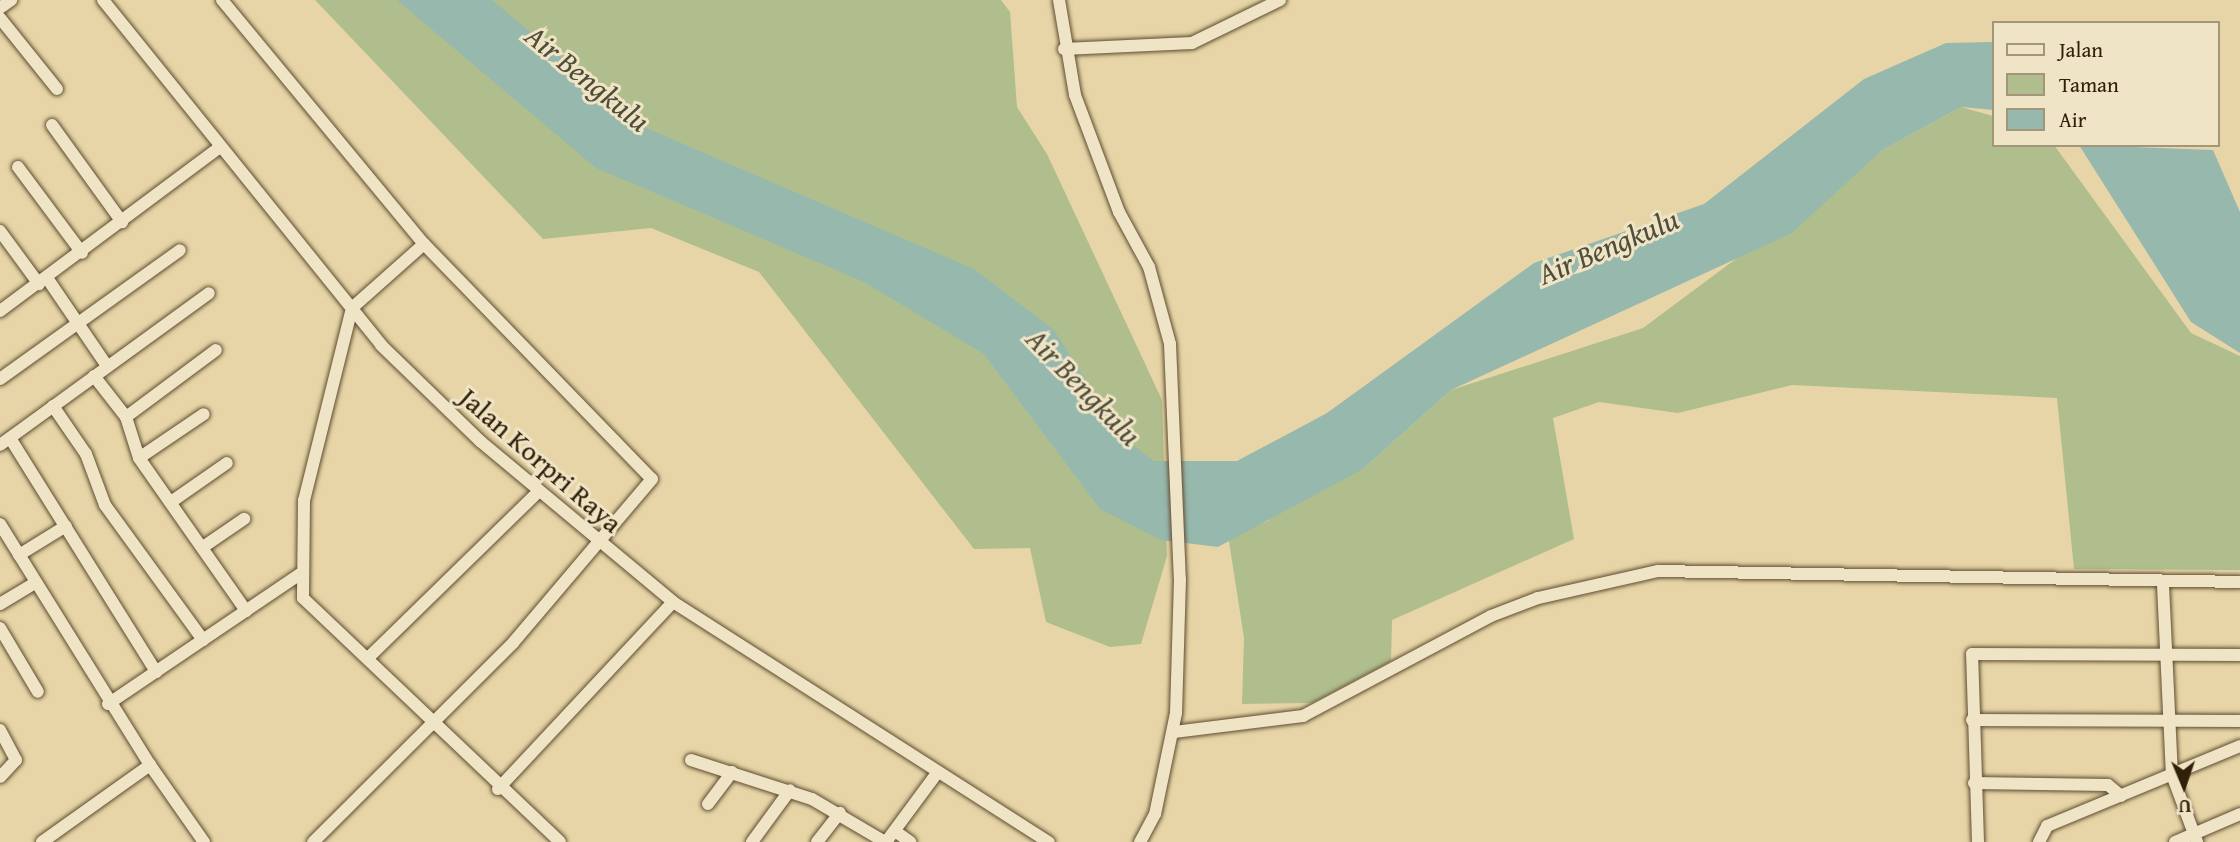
<!DOCTYPE html>
<style>
body{margin:0}
#map{position:relative;width:2240px;height:842px;overflow:hidden;background:#e7d5a7;font-family:"Gentium Book Plus",serif}
div>[style]{position:absolute}
.green>*{inset:0;background:#afbe8c}
.water>*{inset:0;background:#97b8ad}
.roads{filter:drop-shadow(0 0 2px #5e4d30) drop-shadow(0 0 2px #5e4d30)}
.street>*{height:12px;margin:-6px;padding:0 6px;transform-origin:6px;border-radius:6px;background:#efe4c6}
span{translate:-50% -50%;white-space:nowrap;text-align:center;line-height:1.15;-webkit-text-stroke:6px #efe4c6;paint-order:stroke}
.street-label{font-size:28px;color:#312009}
.water-label{font-size:30px;color:#504e3a;font-style:italic}
.legend{position:absolute;left:1992px;top:21px;width:228px;height:126px;box-sizing:border-box;background:#efe4c6;border:2px solid #a3967a;margin:0;padding:9px 12px;list-style:none;font-size:21px;color:#312009}
.legend li{display:flex;align-items:center;gap:14px;height:35px}
.legend b{width:35px;border:2px solid #a3967a}
.north{position:absolute;left:2149px;top:751px;width:70px;height:70px;-webkit-text-stroke:5px #efe4c6;paint-order:stroke;rotate:178deg;font-size:19px;font-weight:700;line-height:28px;text-align:center;color:#312009}
.north::after{content:'';display:block;margin:auto;width:24px;height:32px;background:#312009;clip-path:polygon(50% 0,100% 100%,50% 72%,0 100%)}
</style>
<div id="map">
<div class="green">
<div style="clip-path:polygon(315px 0,1001px 0,1010px 12px,1017px 107px,1047px 154px,1162px 400px,1167px 556px,1141px 644px,1110px 647px,1046px 622px,1030px 548px,974px 549px,759px 272px,651px 228px,543px 239px)"></div>
<div style="clip-path:polygon(1961px 107px,1993px 116px,1993px 145px,2054px 145px,2191px 333px,2240px 356px,2240px 570px,2074px 569px,2057px 398px,1792px 385px,1678px 413px,1599px 402px,1553px 418px,1574px 539px,1392px 620px,1391px 661px,1312px 703px,1242px 704px,1244px 638px,1228px 535px,1268px 521px,1298px 480px,1363px 469px,1451px 390px,1643px 328px,1881px 151px)"></div>
</div>
<div class="water">
<div style="clip-path:polygon(397px 0,492px 0,644px 127px,974px 269px,1054px 330px,1123px 438px,1154px 461px,1237px 461px,1327px 413px,1534px 263px,1704px 204px,1864px 79px,1946px 43px,1993px 42px,1993px 110px,1961px 107px,1881px 151px,1792px 233px,1451px 390px,1363px 469px,1218px 547px,1161px 540px,1100px 509px,984px 354px,862px 281px,596px 168px)"></div>
<div style="clip-path:polygon(2079px 145px,2213px 150px,2240px 212px,2240px 353px,2191px 322px)"></div>
</div>
<div class="roads">
<div class="street">
<div style="left:103px;top:0;width:443px;rotate:51.1deg"></div>
<div style="left:381px;top:345px;width:138px;rotate:44.1deg"></div>
<div style="left:480px;top:441px;width:251px;rotate:39.8deg"></div>
<div style="left:673px;top:602px;width:446px;rotate:32.6deg"></div>
<div style="left:222px;top:0;width:317px;rotate:50.4deg"></div>
<div style="left:424px;top:244px;width:327px;rotate:45.9deg"></div>
<div style="left:652px;top:479px;width:215px;rotate:130.3deg"></div>
<div style="left:513px;top:643px;width:282px;rotate:135.1deg"></div>
<div style="left:1059px;top:0;width:96px;rotate:80.4deg"></div>
<div style="left:1075px;top:95px;width:125px;rotate:69.4deg"></div>
<div style="left:1119px;top:212px;width:63px;rotate:61.4deg"></div>
<div style="left:1149px;top:267px;width:80px;rotate:74.7deg"></div>
<div style="left:1170px;top:344px;width:235px;rotate:87.6deg"></div>
<div style="left:1180px;top:579px;width:134px;rotate:91.7deg"></div>
<div style="left:1176px;top:713px;width:103px;rotate:101.7deg"></div>
<div style="left:1155px;top:814px;width:32px;rotate:118deg"></div>
<div style="left:0;top:8px;width:14px;rotate:-36deg"></div>
<div style="left:0;top:18px;width:91px;rotate:51.2deg"></div>
<div style="left:1064px;top:49px;width:128px;rotate:-2.7deg"></div>
<div style="left:1192px;top:43px;width:98px;rotate:-26deg"></div>
<div style="left:52px;top:125px;width:120px;rotate:54.2deg"></div>
<div style="left:18px;top:167px;width:107px;rotate:53.3deg"></div>
<div style="left:0;top:231px;width:66px;rotate:53.7deg"></div>
<div style="left:424px;top:244px;width:96px;rotate:138.4deg"></div>
<div style="left:352px;top:308px;width:198px;rotate:104deg"></div>
<div style="left:304px;top:500px;width:98px;rotate:90.6deg"></div>
<div style="left:303px;top:598px;width:354px;rotate:43.5deg"></div>
<div style="left:47px;top:278px;width:107px;rotate:55.7deg"></div>
<div style="left:0;top:311px;width:274px;rotate:-36.7deg"></div>
<div style="left:94px;top:376px;width:52px;rotate:52deg"></div>
<div style="left:126px;top:417px;width:43px;rotate:72.4deg"></div>
<div style="left:139px;top:458px;width:187px;rotate:55deg"></div>
<div style="left:0;top:379px;width:221px;rotate:-35.6deg"></div>
<div style="left:53px;top:406px;width:58px;rotate:55.5deg"></div>
<div style="left:86px;top:454px;width:54px;rotate:69.6deg"></div>
<div style="left:105px;top:505px;width:167px;rotate:54deg"></div>
<div style="left:126px;top:417px;width:112px;rotate:-36.7deg"></div>
<div style="left:10px;top:438px;width:276px;rotate:58deg"></div>
<div style="left:0;top:445px;width:258px;rotate:-36deg"></div>
<div style="left:139px;top:458px;width:78px;rotate:-34.1deg"></div>
<div style="left:171px;top:502px;width:68px;rotate:-34.9deg"></div>
<div style="left:0;top:524px;width:284px;rotate:58.1deg"></div>
<div style="left:203px;top:547px;width:50px;rotate:-34.3deg"></div>
<div style="left:19px;top:555px;width:55px;rotate:-31.7deg"></div>
<div style="left:2163px;top:585px;width:190px;rotate:87.3deg"></div>
<div style="left:2172px;top:775px;width:72px;rotate:69.5deg"></div>
<div style="left:0;top:604px;width:41px;rotate:-31deg"></div>
<div style="left:0;top:628px;width:74px;rotate:59.3deg"></div>
<div style="left:368px;top:658px;width:239px;rotate:-44.3deg"></div>
<div style="left:108px;top:704px;width:232px;rotate:-34.1deg"></div>
<div style="left:1972px;top:720px;width:268px;rotate:0.2deg"></div>
<div style="left:0;top:730px;width:34px;rotate:62deg"></div>
<div style="left:16px;top:760px;width:23px;rotate:133deg"></div>
<div style="left:1174px;top:732px;width:130px;rotate:-7.1deg"></div>
<div style="left:1303px;top:716px;width:213px;rotate:-28deg"></div>
<div style="left:1491px;top:616px;width:50px;rotate:-21deg"></div>
<div style="left:1538px;top:598px;width:123px;rotate:-12.7deg"></div>
<div style="left:1658px;top:571px;width:582px;rotate:1.08deg"></div>
<div style="left:691px;top:760px;width:127px;rotate:17.9deg"></div>
<div style="left:812px;top:799px;width:85px;rotate:30.5deg"></div>
<div style="left:1974px;top:783px;width:134px;rotate:0.9deg"></div>
<div style="left:2108px;top:785px;width:17px;rotate:40deg"></div>
<div style="left:498px;top:789px;width:256px;rotate:-46.9deg"></div>
<div style="left:708px;top:804px;width:40px;rotate:-53deg"></div>
<div style="left:895px;top:831px;width:19px;rotate:36deg"></div>
<div style="left:42px;top:842px;width:133px;rotate:-35.5deg"></div>
<div style="left:150px;top:765px;width:94px;rotate:55deg"></div>
<div style="left:752px;top:842px;width:64px;rotate:-53.8deg"></div>
<div style="left:817px;top:842px;width:37px;rotate:-52deg"></div>
<div style="left:886px;top:842px;width:86px;rotate:-53.5deg"></div>
<div style="left:1978px;top:842px;width:188px;rotate:-91.8deg"></div>
<div style="left:1972px;top:654px;width:268px;rotate:0.2deg"></div>
<div style="left:2039px;top:842px;width:18px;rotate:-63deg"></div>
<div style="left:2047px;top:826px;width:209px;rotate:-22.5deg"></div>
<div style="left:2175px;top:842px;width:71px;rotate:-23.3deg"></div>
</div>
</div>
<div class="street-label">
<span style="left:541px;top:460px;rotate:41deg">Jalan Korpri Raya</span>
</div>
<div class="water-label">
<span style="left:588px;top:78px;rotate:39deg">Air Bengkulu</span>
<span style="left:1608px;top:246px;rotate:-23deg">Air Bengkulu</span>
<span style="left:1084px;top:387px;rotate:46deg">Air Bengkulu</span>
</div>
<ul class="legend">
<li><b style="height:9px;background:#efe4c6"></b>Jalan</li>
<li><b style="height:19px;background:#afbe8c"></b>Taman</li>
<li><b style="height:19px;background:#97b8ad"></b>Air</li>
</ul>
<div class="north">U</div>
</div>
